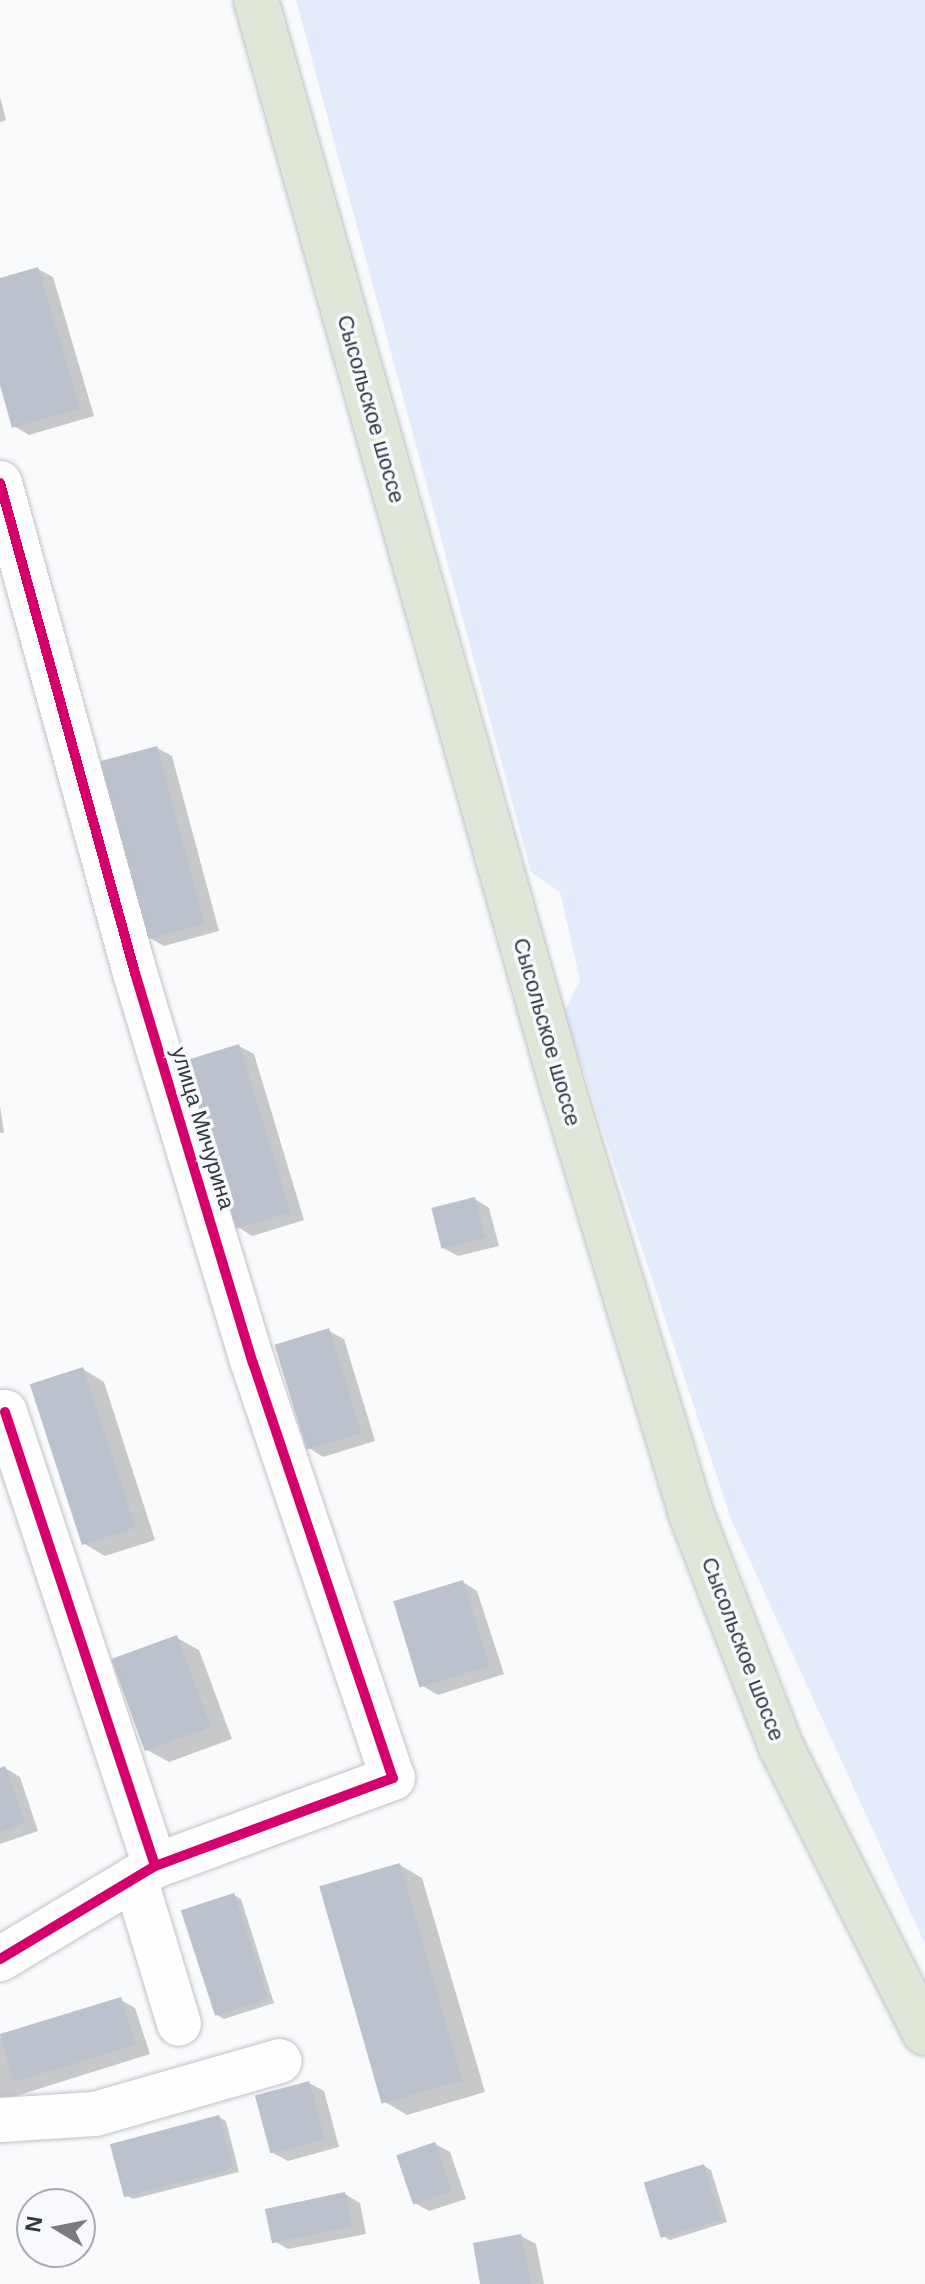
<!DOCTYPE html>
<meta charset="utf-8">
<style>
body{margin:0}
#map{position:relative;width:925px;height:2284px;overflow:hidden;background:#f8fafc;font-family:Arial,sans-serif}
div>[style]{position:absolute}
.green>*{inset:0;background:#e4ebfd}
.shadow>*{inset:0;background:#0003}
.building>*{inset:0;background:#bcc1ce;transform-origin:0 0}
.roads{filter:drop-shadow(0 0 2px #c0c2c7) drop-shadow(0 0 2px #c0c2c7)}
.minor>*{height:44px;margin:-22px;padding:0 22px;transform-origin:22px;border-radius:22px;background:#fefeff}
.highway>*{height:44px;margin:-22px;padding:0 22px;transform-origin:22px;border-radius:22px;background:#e0e7d8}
.cycleway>*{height:10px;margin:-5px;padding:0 5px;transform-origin:5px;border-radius:5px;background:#d6006c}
span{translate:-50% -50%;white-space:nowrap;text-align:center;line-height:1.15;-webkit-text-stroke:7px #f7f9fd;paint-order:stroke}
.street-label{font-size:22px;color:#34373f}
.north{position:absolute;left:16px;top:2188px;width:80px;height:80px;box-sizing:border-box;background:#f7f9fd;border:2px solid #a9abb1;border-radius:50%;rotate:280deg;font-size:22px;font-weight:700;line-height:32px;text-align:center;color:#34373f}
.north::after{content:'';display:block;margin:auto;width:28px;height:36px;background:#797b81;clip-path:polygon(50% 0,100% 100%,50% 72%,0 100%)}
</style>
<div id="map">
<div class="green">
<div style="clip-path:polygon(296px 0,925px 0,925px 1944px,731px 1519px,564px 1012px,580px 980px,560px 892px,531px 872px)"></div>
</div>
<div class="shadow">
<div style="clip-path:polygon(0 97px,6px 120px,0 122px)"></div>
<div style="clip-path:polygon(38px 269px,53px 277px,94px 416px,29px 435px,14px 426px,0 378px,0 280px)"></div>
<div style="clip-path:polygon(157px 748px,172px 756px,219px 931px,164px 946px,150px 938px)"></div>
<div style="clip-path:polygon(239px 1046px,254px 1054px,304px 1220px,252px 1236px,238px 1227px)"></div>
<div style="clip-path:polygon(0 1106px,4px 1133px,0 1133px)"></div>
<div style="clip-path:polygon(475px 1199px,489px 1208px,499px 1246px,458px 1256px,443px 1248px)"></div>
<div style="clip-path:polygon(329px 1331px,344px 1339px,375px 1441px,323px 1457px,309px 1448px)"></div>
<div style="clip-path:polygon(83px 1369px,104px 1382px,155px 1540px,105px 1556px,83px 1543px)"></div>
<div style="clip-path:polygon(463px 1582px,477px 1591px,504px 1674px,438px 1695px,423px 1686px)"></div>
<div style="clip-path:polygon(177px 1638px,199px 1650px,232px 1739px,169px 1762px,147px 1750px)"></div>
<div style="clip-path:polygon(5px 1768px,20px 1777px,38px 1831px,0 1844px,0 1770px)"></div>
<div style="clip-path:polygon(400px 1865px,422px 1878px,485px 2092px,407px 2115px,385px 2102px)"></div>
<div style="clip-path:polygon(234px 1895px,241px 1899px,274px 2003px,224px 2019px,217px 2015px)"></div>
<div style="clip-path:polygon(121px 2000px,135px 2008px,150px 2054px,0 2101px,0 2038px)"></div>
<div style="clip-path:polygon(309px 2083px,324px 2091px,339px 2147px,288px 2161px,273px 2153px)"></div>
<div style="clip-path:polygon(219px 2117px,226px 2121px,239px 2172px,133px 2199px,126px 2195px)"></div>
<div style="clip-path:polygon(435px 2144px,450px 2152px,466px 2199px,429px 2211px,415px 2203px)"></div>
<div style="clip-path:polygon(704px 2166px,711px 2170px,727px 2222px,670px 2240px,663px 2236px)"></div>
<div style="clip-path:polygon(345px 2194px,360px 2203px,366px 2234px,288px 2249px,274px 2241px)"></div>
<div style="clip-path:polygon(521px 2236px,536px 2244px,544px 2284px,482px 2284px)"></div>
</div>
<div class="building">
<div style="clip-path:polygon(38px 267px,80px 408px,12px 428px,0 385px,0 278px)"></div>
<div style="left:157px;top:746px;width:184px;height:59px;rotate:75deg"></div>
<div style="left:239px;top:1044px;width:176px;height:57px;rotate:73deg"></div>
<div style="left:475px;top:1197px;width:42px;height:45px;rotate:76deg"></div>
<div style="left:329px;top:1328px;width:110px;height:57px;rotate:73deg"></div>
<div style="left:83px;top:1367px;width:169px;height:56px;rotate:72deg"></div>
<div style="left:463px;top:1580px;width:90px;height:73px;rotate:73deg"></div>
<div style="left:177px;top:1635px;width:98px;height:70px;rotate:70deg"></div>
<div style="clip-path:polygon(5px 1766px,25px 1823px,0 1832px,0 1768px)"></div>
<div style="left:400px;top:1863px;width:226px;height:84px;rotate:74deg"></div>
<div style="left:234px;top:1893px;width:111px;height:56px;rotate:72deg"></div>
<div style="left:121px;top:1997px;width:50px;height:127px;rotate:73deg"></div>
<div style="left:309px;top:2081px;width:60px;height:56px;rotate:75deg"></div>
<div style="left:219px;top:2115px;width:55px;height:113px;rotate:75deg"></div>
<div style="left:435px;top:2142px;width:52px;height:41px;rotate:71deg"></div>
<div style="left:704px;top:2164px;width:58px;height:63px;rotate:73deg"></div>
<div style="left:345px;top:2192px;width:35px;height:82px;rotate:78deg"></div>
<div style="clip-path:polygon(521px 2234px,531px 2284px,480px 2284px,473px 2243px)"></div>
</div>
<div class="roads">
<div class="minor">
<div style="left:0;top:483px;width:508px;rotate:74.6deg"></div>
<div style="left:135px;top:973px;width:407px;rotate:73.2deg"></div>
<div style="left:253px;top:1363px;width:438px;rotate:71.4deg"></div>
<div style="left:393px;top:1778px;width:254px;rotate:159.7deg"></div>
<div style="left:155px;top:1866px;width:181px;rotate:149deg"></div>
<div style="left:5px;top:1412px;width:478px;rotate:71.7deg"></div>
<div style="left:135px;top:1878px;width:152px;rotate:73.2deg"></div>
<div style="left:0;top:2120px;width:95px;rotate:-3.6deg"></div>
<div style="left:95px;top:2114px;width:192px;rotate:-16deg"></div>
</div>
<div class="highway">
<div style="left:256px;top:0;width:1128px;rotate:74.26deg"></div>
<div style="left:562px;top:1086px;width:444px;rotate:73.2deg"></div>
<div style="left:690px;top:1511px;width:253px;rotate:68.9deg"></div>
<div style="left:781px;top:1747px;width:320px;rotate:63.3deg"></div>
</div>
</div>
<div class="cycleway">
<div style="left:0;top:483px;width:508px;rotate:74.6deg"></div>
<div style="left:135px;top:973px;width:407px;rotate:73.2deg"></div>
<div style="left:253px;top:1363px;width:438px;rotate:71.4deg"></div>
<div style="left:393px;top:1778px;width:254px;rotate:159.7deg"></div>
<div style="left:155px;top:1866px;width:181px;rotate:149deg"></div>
<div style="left:5px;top:1412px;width:478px;rotate:71.7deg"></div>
</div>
<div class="street-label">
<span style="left:371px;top:409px;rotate:74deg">Сысольское шоссе</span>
<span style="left:547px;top:1032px;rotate:74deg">Сысольское шоссе</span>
<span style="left:203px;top:1128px;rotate:73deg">улица Мичурина</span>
<span style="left:743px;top:1649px;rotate:69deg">Сысольское шоссе</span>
</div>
<div class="north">N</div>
</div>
